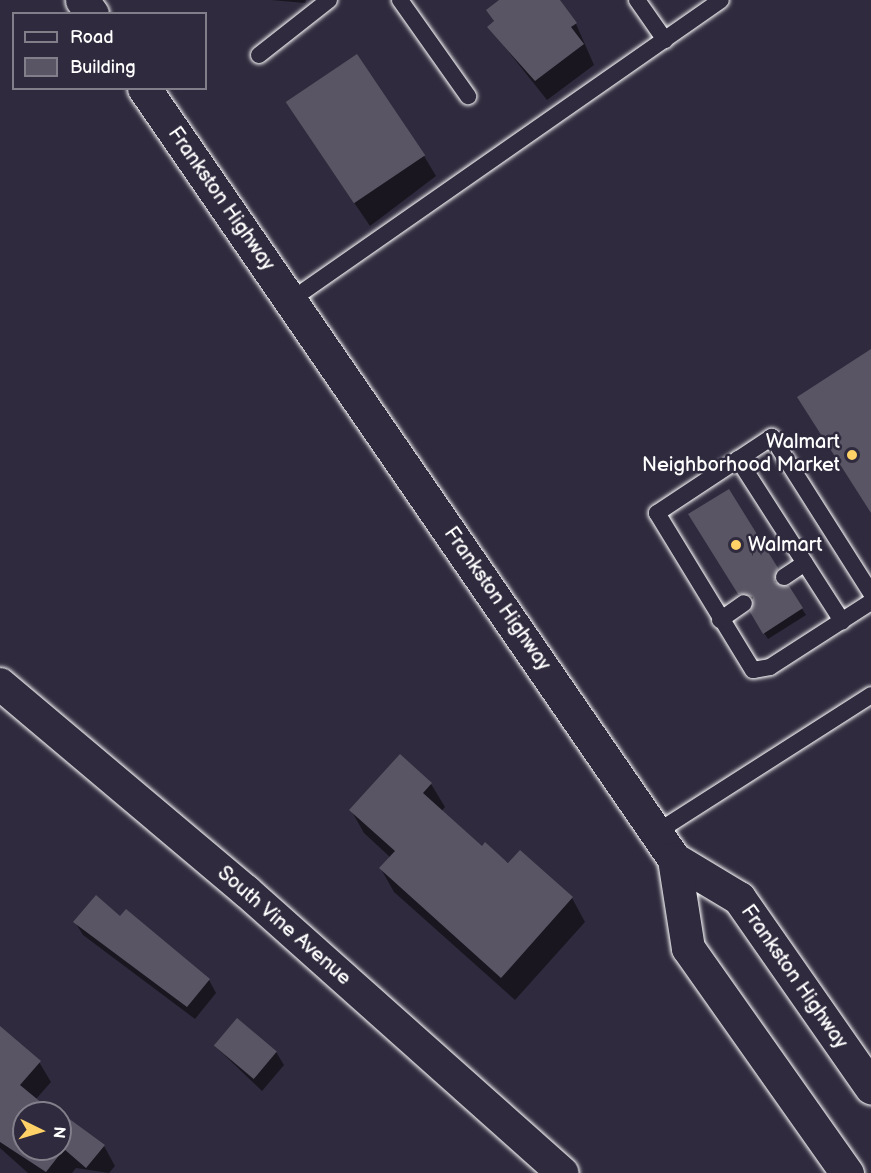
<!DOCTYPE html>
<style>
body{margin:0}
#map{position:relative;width:871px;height:1173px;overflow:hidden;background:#2f2a3d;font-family:"Balsamiq Sans",sans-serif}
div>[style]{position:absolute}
.shadow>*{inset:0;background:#0007}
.building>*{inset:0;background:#595564;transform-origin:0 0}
.roads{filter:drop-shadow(0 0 2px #fff) drop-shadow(0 0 2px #fff)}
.service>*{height:16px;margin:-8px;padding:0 8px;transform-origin:8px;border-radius:8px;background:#2f2a3d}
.minor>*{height:32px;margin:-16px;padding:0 16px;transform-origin:16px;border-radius:16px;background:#2f2a3d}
.primary>*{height:33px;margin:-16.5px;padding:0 16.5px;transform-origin:16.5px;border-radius:16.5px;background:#2f2a3d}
.dots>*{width:16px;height:16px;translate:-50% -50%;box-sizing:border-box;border:3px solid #2f2a3d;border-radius:50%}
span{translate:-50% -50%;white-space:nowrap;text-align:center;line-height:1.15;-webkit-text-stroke:5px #2f2a3d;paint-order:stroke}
.street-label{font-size:20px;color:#fff}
.poi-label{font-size:20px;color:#fff}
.right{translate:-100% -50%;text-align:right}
.left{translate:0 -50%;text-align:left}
.legend{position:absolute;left:12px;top:12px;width:195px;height:78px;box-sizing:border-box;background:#2f2a3d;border:2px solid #827f8b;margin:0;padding:8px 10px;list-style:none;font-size:18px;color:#fff}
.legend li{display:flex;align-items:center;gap:12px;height:30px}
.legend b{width:30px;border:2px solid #827f8b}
.north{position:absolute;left:12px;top:1101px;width:60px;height:60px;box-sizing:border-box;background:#2f2a3d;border:2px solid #827f8b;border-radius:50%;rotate:95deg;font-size:16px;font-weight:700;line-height:24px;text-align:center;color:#fff}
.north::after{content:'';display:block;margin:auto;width:21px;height:27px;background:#ffd166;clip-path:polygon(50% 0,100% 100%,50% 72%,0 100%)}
</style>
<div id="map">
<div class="shadow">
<div style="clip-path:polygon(271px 0,306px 0,305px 3px)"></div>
<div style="clip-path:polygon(501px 0,554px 0,576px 24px,594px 65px,547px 100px,489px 27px,495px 23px,488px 10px)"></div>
<div style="clip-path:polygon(302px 126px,424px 156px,436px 176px,370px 226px)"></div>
<div style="clip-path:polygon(728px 491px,781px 576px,779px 585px,788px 587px,806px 615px,768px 639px,751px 612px,753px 602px,744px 600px,690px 514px)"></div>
<div style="clip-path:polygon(400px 756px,431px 784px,445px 807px,441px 812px,482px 848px,572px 898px,585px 922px,515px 1000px,394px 892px,381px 869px,391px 858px,364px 833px,351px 810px)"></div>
<div style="clip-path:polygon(120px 919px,209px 980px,216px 993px,195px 1019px,83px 935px,75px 922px)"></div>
<div style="clip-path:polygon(0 1028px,39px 1062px,51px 1082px,36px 1099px,57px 1113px,24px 1113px,24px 1149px,60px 1149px,60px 1115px,104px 1146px,115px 1166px,109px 1173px,76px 1168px,72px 1173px,28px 1173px,0 1148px)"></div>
<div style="clip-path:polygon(215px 1046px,276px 1052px,284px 1065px,262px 1091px)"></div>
</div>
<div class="building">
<div style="clip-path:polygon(499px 0,560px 0,577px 23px,571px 27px,584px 44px,535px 81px,487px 27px,494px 21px,486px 10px)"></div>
<div style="left:357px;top:54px;width:122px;height:86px;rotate:56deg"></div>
<div style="clip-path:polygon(871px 349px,871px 513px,797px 397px)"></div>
<div style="clip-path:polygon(729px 489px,778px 568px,775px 582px,789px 586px,803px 608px,763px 634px,750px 612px,753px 597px,738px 594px,688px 514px)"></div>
<div style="clip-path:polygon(400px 754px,432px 783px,423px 793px,482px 846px,485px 842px,508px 863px,520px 850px,573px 897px,501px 978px,379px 868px,395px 851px,349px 810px)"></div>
<div style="clip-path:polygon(96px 895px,120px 916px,126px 909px,210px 979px,187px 1007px,73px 922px)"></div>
<div style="left:237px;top:1018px;width:52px;height:36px;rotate:40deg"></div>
<div style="clip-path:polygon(0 1026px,41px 1061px,20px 1085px,54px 1113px,24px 1113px,24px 1149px,60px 1149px,64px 1115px,105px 1145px,86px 1168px,64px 1149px,46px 1172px,0 1142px)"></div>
</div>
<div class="roads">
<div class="service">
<div style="left:400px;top:0;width:118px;rotate:54.7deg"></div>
<div style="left:637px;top:0;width:49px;rotate:55deg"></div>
<div style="left:259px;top:55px;width:89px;rotate:-38.2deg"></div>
<div style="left:291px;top:300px;width:524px;rotate:-34.9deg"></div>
<div style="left:738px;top:459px;width:193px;rotate:57.3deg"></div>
<div style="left:784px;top:577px;width:25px;rotate:-34deg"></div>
<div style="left:871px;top:593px;width:185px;rotate:-122.4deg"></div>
<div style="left:772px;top:437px;width:138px;rotate:146.5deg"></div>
<div style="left:657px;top:513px;width:184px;rotate:58.6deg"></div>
<div style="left:753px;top:670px;width:17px;rotate:-10deg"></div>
<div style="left:770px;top:667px;width:120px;rotate:-32.8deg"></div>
<div style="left:720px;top:620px;width:29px;rotate:-35deg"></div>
<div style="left:657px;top:832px;width:254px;rotate:-32.6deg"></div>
</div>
<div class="minor">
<div style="left:0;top:684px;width:322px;rotate:40.1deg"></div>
<div style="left:246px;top:891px;width:424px;rotate:41.7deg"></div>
</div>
<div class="primary">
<div style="left:82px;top:0;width:17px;rotate:54deg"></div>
<div style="left:144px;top:88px;width:936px;rotate:55.49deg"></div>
<div style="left:674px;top:859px;width:76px;rotate:31deg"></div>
<div style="left:739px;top:898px;width:231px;rotate:55.1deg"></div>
<div style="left:674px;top:859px;width:90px;rotate:81.1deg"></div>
<div style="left:688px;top:948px;width:276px;rotate:54.8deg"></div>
</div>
</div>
<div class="dots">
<div style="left:852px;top:455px;background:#ffd166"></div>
<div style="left:736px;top:545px;background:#ffd166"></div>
</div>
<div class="street-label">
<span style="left:221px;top:199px;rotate:55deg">Frankston Highway</span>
<span style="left:497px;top:599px;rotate:55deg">Frankston Highway</span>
<span style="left:284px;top:926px;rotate:41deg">South Vine Avenue</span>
<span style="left:794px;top:977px;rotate:55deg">Frankston Highway</span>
</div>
<div class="poi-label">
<span class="right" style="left:840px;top:454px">Walmart<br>Neighborhood Market</span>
<span class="left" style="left:748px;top:545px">Walmart</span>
</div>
<ul class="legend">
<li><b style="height:8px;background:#2f2a3d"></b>Road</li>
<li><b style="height:16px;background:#595564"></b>Building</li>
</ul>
<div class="north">N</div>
</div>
